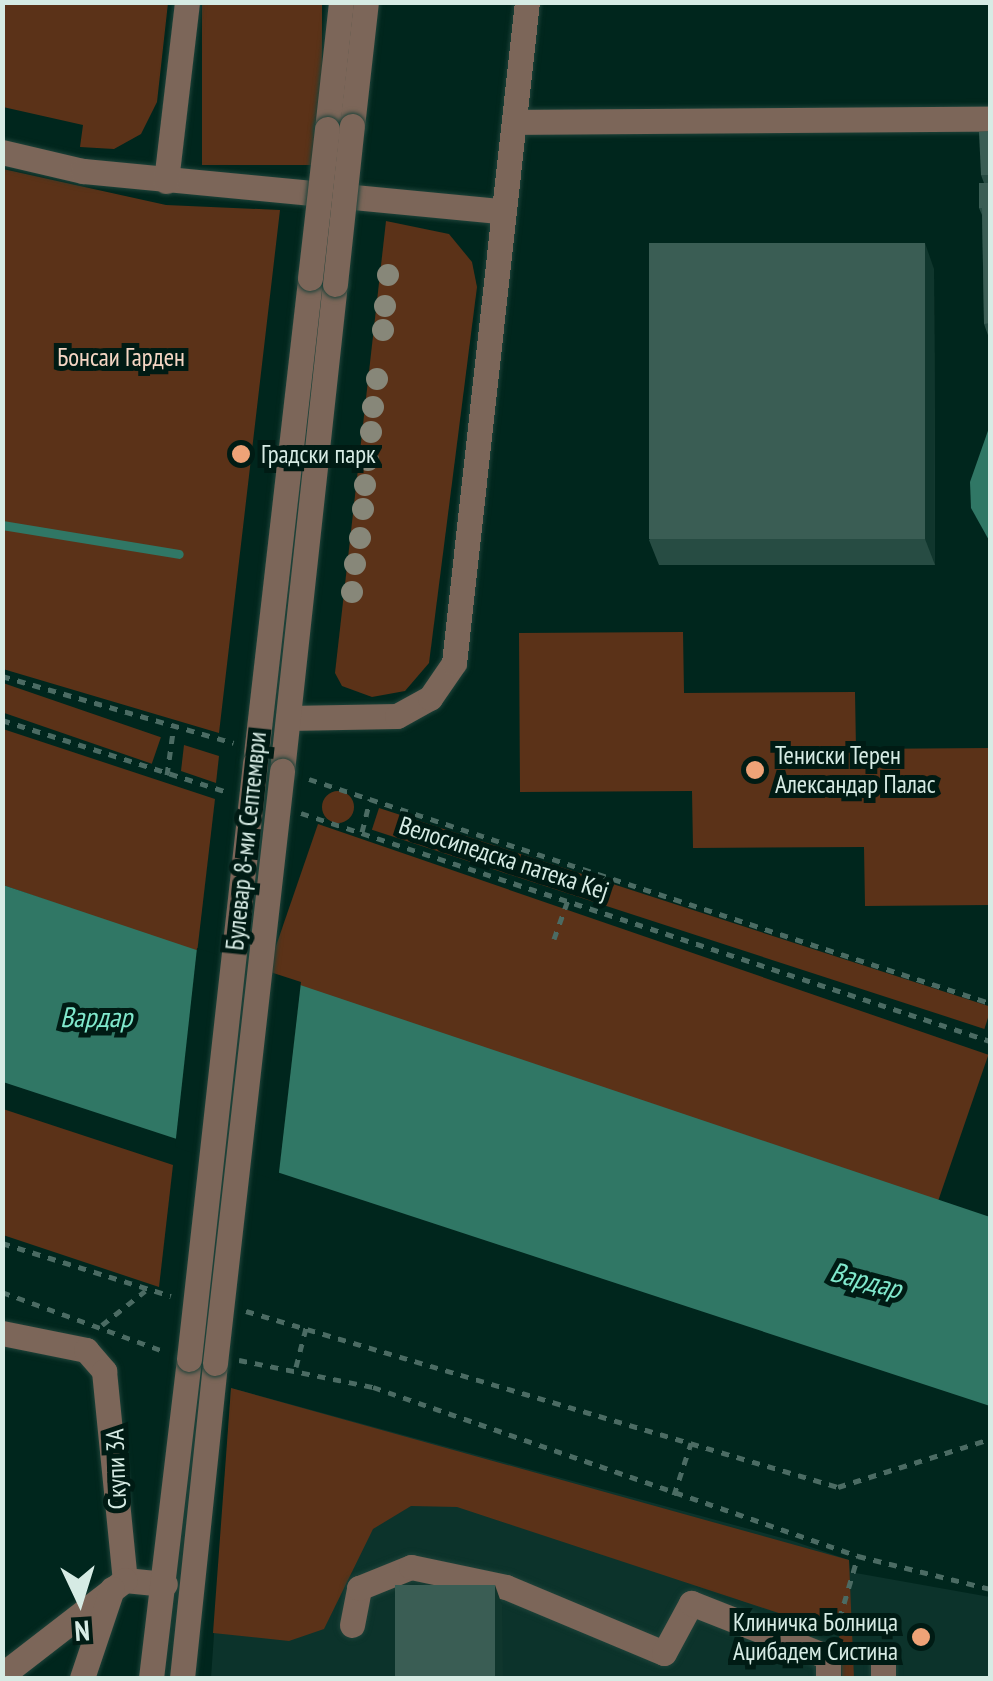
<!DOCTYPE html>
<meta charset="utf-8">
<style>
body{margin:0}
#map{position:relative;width:993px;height:1681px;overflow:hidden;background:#00261d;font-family:"PT Sans Narrow",sans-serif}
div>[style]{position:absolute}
.built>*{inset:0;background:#0c332b}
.green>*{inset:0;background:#5b3218;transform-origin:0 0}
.round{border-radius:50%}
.water>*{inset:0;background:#307765}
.pier>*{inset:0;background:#00261d}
.stream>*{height:9px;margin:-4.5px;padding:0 4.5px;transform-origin:4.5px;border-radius:4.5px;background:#307765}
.path>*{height:5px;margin-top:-2.5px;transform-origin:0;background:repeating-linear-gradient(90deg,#4b6b63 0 8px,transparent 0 16px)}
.roads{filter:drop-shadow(0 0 2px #1e4239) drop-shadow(0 0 2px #1e4239)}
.minor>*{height:25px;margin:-12.5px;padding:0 12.5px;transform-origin:12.5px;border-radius:12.5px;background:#7c6659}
.bridges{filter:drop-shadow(0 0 2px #1e4239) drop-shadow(0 0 2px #1e4239)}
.minor-bridge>*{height:25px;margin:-12.5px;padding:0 12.5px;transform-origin:12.5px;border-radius:12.5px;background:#7c6659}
.trees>*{width:22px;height:22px;margin:-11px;border-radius:50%;background:#878779}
.wall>*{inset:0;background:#274c43}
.shaded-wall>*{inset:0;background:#10362d}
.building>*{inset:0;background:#3a5d54;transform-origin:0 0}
.dots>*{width:28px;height:28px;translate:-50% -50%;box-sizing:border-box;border:5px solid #001b14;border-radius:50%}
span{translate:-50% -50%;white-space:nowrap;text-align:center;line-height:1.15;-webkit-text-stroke:10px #001b14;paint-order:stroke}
.park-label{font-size:25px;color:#f5d6c4}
.poi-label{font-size:25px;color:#d6ebe4}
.left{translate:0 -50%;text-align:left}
.right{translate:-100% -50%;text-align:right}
.street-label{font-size:25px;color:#d6ebe4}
.water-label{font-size:28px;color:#80e9cd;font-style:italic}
.frame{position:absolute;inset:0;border:5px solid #d6ebe4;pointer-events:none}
.north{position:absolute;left:30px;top:1551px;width:100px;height:100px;-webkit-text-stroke:8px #001b14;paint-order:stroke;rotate:176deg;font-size:28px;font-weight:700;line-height:40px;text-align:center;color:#d6ebe4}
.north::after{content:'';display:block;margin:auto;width:35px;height:45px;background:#d6ebe4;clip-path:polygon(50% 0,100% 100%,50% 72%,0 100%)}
</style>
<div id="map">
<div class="built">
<div style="clip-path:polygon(231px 1388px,793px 1541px,849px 1560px,850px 1572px,990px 1597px,990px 1678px,211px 1678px)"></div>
</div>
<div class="green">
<div style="clip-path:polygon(3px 2px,168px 3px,157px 102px,141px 134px,114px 149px,80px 147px,83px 125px,3px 107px)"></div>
<div style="left:202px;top:3px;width:120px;height:162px"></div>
<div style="clip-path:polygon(3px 169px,166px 205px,280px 210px,219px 733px,3px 669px)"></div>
<div style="clip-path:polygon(386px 221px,449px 234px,472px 262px,477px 287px,429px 663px,405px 691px,372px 697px,342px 686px,335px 673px)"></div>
<div style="clip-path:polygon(683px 632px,684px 693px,855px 692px,856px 749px,990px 748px,990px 905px,865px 906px,864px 847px,693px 848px,692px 791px,520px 792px,519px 633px)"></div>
<div style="left:3px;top:683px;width:167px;height:28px;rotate:19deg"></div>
<div style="clip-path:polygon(3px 729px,215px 799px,197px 953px,3px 885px)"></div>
<div style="clip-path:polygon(184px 745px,219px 756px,216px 783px,181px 771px)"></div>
<div class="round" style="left:322px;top:791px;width:32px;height:32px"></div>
<div style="left:379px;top:808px;width:644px;height:23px;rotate:18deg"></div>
<div style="left:318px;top:824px;width:709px;height:164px;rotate:19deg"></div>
<div style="clip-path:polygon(3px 1109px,173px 1165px,159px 1287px,3px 1235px)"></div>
<div style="clip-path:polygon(231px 1388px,849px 1560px,854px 1678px,842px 1678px,839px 1633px,457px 1507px,411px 1506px,373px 1529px,324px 1629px,289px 1641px,213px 1633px)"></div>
</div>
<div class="water">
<div style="clip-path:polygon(990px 425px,990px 542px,971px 508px,970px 482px)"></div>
<div style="clip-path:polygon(3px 885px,990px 1217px,990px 1406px,3px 1082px)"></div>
</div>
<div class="pier">
<div style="clip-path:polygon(197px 948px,301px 982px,278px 1181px,175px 1147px)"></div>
</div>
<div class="stream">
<div style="left:2px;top:525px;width:179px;rotate:9.3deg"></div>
</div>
<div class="path">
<div style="left:2px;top:676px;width:241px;rotate:16.1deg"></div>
<div style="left:2px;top:720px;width:237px;rotate:17.7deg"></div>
<div style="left:167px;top:775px;width:43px;rotate:-82.1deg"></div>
<div style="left:309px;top:779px;width:717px;rotate:18.21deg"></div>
<div style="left:301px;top:813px;width:726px;rotate:18.31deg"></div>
<div style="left:362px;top:832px;width:34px;rotate:-76deg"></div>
<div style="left:554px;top:939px;width:41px;rotate:-70.3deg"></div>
<div style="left:2px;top:1243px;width:177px;rotate:17.4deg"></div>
<div style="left:2px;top:1292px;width:171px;rotate:20.1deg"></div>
<div style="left:246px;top:1311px;width:618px;rotate:16.56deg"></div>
<div style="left:838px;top:1487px;width:159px;rotate:-17.5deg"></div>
<div style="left:102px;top:1325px;width:55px;rotate:-38.3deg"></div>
<div style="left:239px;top:1360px;width:137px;rotate:11.4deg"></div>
<div style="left:373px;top:1387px;width:514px;rotate:19.21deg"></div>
<div style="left:858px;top:1556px;width:136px;rotate:14deg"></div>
<div style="left:296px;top:1367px;width:44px;rotate:-75.7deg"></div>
<div style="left:674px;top:1495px;width:55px;rotate:-71.9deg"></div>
<div style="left:835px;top:1634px;width:81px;rotate:-73.6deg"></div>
</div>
<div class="roads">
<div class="minor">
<div style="left:516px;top:122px;width:474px;rotate:-0.4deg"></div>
<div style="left:352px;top:126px;width:125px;rotate:-83.6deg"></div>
<div style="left:327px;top:129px;width:128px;rotate:-83.7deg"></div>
<div style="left:2px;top:152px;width:83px;rotate:13.2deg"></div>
<div style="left:83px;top:171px;width:421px;rotate:5.5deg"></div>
<div style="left:166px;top:181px;width:180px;rotate:-83.3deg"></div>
<div style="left:288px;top:718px;width:109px;rotate:-1.1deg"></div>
<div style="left:397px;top:716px;width:38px;rotate:-29deg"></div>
<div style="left:430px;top:698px;width:42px;rotate:-55.6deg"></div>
<div style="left:454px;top:663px;width:665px;rotate:-83.7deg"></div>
<div style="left:255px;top:763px;width:488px;rotate:-83.5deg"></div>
<div style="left:282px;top:771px;width:490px;rotate:-83.8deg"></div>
<div style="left:2px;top:1333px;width:86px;rotate:11.4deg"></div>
<div style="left:86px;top:1350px;width:28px;rotate:49deg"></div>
<div style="left:104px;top:1371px;width:210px;rotate:84.3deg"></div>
<div style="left:125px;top:1580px;width:40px;rotate:5.7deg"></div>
<div style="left:352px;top:1625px;width:38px;rotate:-79deg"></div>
<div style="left:359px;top:1588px;width:56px;rotate:-22deg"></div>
<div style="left:411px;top:1567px;width:97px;rotate:11.9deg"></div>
<div style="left:506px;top:1587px;width:171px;rotate:22.7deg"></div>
<div style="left:664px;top:1653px;width:57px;rotate:-61.6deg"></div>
<div style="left:691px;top:1603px;width:147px;rotate:21.5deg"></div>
<div style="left:828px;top:1657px;width:21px;rotate:90deg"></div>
<div style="left:2px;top:1675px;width:155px;rotate:-37.7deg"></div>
<div style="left:82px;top:1678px;width:94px;rotate:-71.4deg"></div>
<div style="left:151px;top:1678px;width:321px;rotate:-83.2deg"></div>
<div style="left:182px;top:1678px;width:317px;rotate:-84deg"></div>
<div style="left:883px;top:1678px;width:21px;rotate:-90deg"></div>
</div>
</div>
<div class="bridges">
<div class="minor-bridge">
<div style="left:310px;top:278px;width:150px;rotate:-83.5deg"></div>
<div style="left:335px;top:284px;width:159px;rotate:-83.9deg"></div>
<div style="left:189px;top:1359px;width:600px;rotate:-83.68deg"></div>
<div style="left:215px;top:1363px;width:596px;rotate:-83.54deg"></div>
</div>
</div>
<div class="trees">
<div style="left:388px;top:275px"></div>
<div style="left:385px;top:306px"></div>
<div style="left:383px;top:330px"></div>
<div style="left:377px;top:379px"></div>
<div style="left:373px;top:407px"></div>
<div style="left:371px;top:432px"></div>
<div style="left:368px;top:460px"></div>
<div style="left:365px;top:485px"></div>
<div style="left:363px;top:509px"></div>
<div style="left:360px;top:538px"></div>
<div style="left:355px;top:564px"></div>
<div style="left:352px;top:592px"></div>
</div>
<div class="wall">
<div style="clip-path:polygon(990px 131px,990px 337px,989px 338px,984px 324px,982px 215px,979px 208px,984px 183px,981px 175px)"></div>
<div style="clip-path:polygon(934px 269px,935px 565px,659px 565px,649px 540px)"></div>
</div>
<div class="shaded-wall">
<div style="clip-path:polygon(925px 243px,934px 269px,935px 565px,925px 539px)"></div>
<div style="clip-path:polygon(495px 1585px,502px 1605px,503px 1678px,495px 1678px)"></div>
</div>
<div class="building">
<div style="clip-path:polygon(990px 131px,990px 175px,981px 175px,979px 132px)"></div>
<div style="clip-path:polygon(979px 183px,990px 183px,990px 204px,982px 204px,982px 208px,979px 208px)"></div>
<div style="clip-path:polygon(982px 204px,990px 204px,990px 323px,984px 324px)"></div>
<div style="left:925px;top:243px;width:296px;height:276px;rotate:90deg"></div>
<div style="left:495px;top:1585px;width:93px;height:100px;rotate:90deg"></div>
<div style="clip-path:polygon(787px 1676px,787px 1678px,696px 1678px,696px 1677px)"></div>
</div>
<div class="dots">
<div style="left:241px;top:454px;background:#efa377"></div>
<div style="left:755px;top:770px;background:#efa377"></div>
<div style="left:921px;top:1637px;background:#efa377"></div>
</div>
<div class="park-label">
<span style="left:121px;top:357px">Бонсаи Гарден</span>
</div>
<div class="poi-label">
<span class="left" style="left:261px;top:454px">Градски парк</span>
<span class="left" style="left:775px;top:770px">Тениски Терен<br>Александар Палас</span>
<span class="right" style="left:898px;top:1637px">Клиничка Болница<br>Аџибадем Систина</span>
</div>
<div class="street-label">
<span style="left:246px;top:841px;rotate:-84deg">Булевар 8-ми Септември</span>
<span style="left:504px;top:858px;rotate:18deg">Велосипедска патека Кеј</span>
<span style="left:116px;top:1469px;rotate:-92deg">Скупи 3А</span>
</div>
<div class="water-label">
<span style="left:96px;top:1017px">Вардар</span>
<span style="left:866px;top:1280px;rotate:15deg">Вардар</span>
</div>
<div class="frame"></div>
<div class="north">N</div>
</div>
